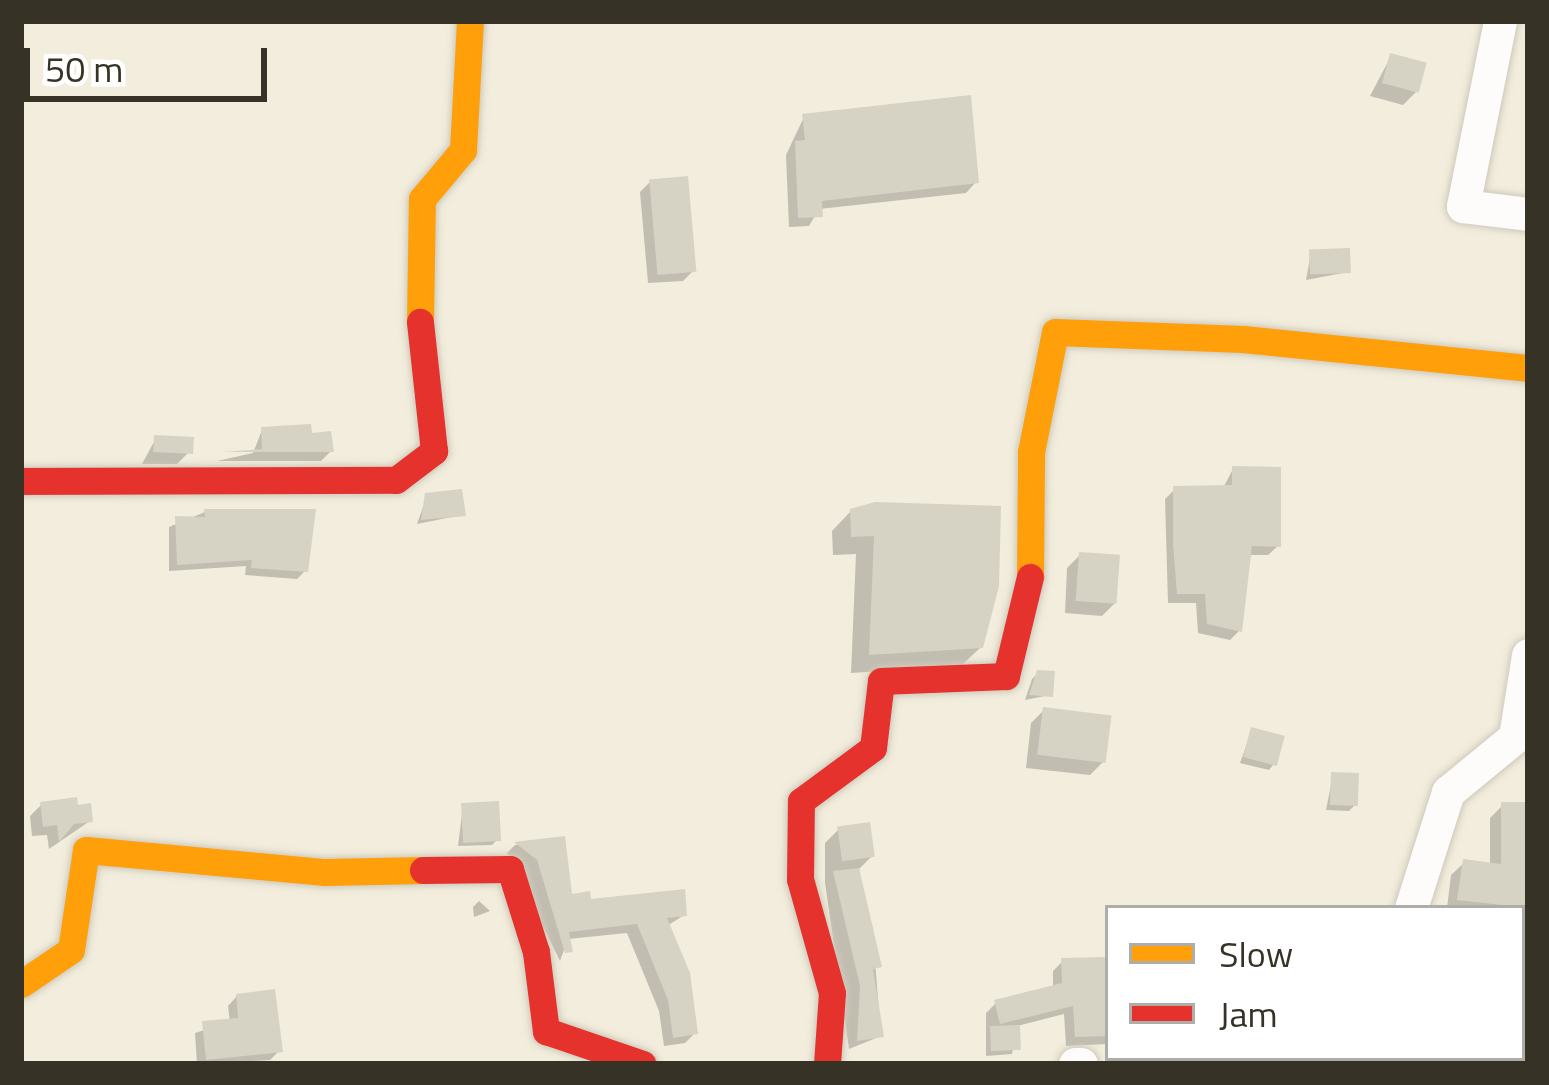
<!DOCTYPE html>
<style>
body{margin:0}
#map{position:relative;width:1549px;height:1085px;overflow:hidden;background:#f2eddc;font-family:"Titillium Web",sans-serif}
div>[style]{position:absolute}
.shadow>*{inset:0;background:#0003;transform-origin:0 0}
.building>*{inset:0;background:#d6d2c4;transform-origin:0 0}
.roads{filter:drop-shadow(0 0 3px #cfcabc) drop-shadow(0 0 3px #cfcabc)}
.street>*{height:33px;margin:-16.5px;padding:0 16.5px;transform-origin:16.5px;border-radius:16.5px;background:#fdfcfa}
.slow>*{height:27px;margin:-13.5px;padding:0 13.5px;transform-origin:13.5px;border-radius:13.5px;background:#ff9f0a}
.jam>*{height:27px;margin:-13.5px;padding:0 13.5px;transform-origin:13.5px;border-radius:13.5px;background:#e5322d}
span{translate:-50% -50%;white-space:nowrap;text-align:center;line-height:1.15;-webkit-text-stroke:10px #fff;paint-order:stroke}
.frame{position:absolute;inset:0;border:24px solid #363225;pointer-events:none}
.legend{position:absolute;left:1105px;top:905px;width:420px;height:156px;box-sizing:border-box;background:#fff;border:3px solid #afada8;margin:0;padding:15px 21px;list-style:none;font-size:36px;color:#363225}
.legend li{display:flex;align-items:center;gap:24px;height:60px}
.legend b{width:60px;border:3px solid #afada8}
.scale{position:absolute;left:24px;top:48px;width:243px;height:54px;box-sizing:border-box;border:6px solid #363225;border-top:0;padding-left:15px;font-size:36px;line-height:42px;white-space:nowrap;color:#363225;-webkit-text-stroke:9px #fff;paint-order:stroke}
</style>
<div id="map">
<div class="shadow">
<div style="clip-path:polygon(1391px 56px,1416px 92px,1403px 105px,1370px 96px)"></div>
<div style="clip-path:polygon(804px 117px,976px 182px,966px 193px,819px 209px,809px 226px,789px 227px,786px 155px)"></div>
<div style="clip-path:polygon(650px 182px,693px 271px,683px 281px,648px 283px,640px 192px)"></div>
<div style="clip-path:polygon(1311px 253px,1348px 272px,1306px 280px)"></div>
<div style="clip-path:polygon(262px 430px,328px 434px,331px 451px,321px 461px,217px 461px,253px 453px)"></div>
<div style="clip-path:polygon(156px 438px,190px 451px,177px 464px,142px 464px)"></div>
<div style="clip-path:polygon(1233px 469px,1278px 546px,1268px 555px,1248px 555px,1239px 631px,1230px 640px,1198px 633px,1196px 603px,1168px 603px,1165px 499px,1175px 489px,1223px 488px)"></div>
<div style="clip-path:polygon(427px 496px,462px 515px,417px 524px)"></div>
<div style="clip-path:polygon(851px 511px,981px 647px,961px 666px,851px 673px,856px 554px,833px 555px,832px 531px)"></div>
<div style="clip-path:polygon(205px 512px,305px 571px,297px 579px,245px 575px,246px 566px,169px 571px,169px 527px)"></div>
<div style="clip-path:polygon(1080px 555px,1115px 603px,1102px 616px,1065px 613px,1067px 568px)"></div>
<div style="clip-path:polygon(1038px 673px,1050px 695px,1025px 700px,1032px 679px)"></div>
<div style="clip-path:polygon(1044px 710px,1103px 762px,1090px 775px,1026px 768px,1031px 723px)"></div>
<div style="clip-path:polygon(1252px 730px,1274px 764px,1269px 770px,1240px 763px)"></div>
<div style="clip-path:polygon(1333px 775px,1355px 805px,1349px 811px,1326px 810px)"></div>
<div style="clip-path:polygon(41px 805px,90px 821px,49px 849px,47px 835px,32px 836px,30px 816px)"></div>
<div style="clip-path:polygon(1503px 805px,1528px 805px,1528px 921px,1522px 908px,1447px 908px,1451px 875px,1464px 863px,1490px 866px,1490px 818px)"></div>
<div style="clip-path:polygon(463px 806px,498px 839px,492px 845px,458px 846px)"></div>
<div style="clip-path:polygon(838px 830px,872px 856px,859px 869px,863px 924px,872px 923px,881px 1036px,849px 1049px,825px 883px,825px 843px)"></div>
<div style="clip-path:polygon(562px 839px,569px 897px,684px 915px,667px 926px,695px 1033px,685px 1043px,664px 1046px,659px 1011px,627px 933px,568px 939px,560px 961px,507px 853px,515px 845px)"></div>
<div style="clip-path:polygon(479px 901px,490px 911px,474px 917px,473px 907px)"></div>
<div style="clip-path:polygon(1108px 960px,1108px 1044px,1066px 1046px,1064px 1014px,1017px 1026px,1012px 1054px,986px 1056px,986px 1013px,996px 1003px,1053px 988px,1053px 971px,1063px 961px)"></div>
<div style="clip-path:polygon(237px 996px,279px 1051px,270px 1060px,197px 1064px,195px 1033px,230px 1022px,228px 1006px)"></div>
<div style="left:1109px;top:1058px;width:108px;height:6px"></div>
<div style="left:1277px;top:1058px;width:42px;height:6px"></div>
</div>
<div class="building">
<div style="left:1390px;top:53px;width:38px;height:31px;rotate:15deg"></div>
<div style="clip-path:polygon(971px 95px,979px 183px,822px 201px,823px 217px,798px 218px,795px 141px,805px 140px,802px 114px)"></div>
<div style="left:688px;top:176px;width:96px;height:39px;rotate:85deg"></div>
<div style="left:1350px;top:248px;width:25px;height:41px;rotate:88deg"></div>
<div style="clip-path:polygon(311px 424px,312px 433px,331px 431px,334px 452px,222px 452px,262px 449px,261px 427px)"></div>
<div style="left:154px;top:435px;width:40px;height:17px;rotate:3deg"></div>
<div style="clip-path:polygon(1232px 466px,1281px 467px,1281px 547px,1252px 546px,1242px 632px,1207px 624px,1205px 594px,1177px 594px,1173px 544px,1173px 486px,1232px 485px)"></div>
<div style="clip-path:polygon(462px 489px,466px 516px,421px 520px,425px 493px)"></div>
<div style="clip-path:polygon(875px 502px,1001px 506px,999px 586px,983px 648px,869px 655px,874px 536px,851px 537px,850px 509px)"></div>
<div style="clip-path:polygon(204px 509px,316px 509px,308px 572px,251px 568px,252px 560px,177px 565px,175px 516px,205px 517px)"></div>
<div style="left:1079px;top:552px;width:41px;height:49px;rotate:4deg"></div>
<div style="clip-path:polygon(1037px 670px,1055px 671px,1053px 697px,1029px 695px)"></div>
<div style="left:1043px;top:707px;width:69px;height:48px;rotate:7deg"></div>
<div style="left:1251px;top:727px;width:35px;height:31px;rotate:15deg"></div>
<div style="left:1331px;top:772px;width:28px;height:33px;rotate:2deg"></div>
<div style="clip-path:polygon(77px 797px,78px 805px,91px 803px,93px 822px,74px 824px,59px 842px,57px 825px,43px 827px,40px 802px)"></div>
<div style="left:499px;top:801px;width:40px;height:38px;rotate:87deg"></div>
<div style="clip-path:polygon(1501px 802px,1528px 802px,1528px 908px,1457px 900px,1463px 859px,1501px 864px)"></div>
<div style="left:870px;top:822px;width:35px;height:33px;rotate:82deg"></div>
<div style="clip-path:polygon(565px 836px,572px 894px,590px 891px,591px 899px,685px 889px,687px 916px,667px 918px,690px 973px,698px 1034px,673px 1038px,668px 1000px,637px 924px,569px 932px,573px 952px,565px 953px,537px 860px,514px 842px)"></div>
<div style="clip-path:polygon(859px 868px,882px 967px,873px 969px,884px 1037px,857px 1041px,860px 986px,833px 871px)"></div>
<div style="clip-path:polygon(1108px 957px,1108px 1036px,1075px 1037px,1073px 1006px,1000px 1024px,994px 1000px,1062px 983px,1061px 958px)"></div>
<div style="clip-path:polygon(275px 989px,283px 1052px,206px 1060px,202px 1021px,238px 1018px,236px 994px)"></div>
<div style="left:1020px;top:1025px;width:25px;height:30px;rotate:88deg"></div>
</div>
<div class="roads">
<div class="street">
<div style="left:1500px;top:21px;width:189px;rotate:101.3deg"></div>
<div style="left:1463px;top:206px;width:65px;rotate:7deg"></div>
<div style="left:1411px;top:908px;width:122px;rotate:-72.3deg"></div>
<div style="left:1448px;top:792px;width:87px;rotate:-39.4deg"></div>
<div style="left:1515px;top:737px;width:83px;rotate:-81deg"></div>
<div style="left:1388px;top:1058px;width:6px;rotate:81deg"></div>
<div style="left:1075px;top:1064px;width:6px"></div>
<div style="left:1245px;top:1064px;width:7px;rotate:-63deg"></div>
</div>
<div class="slow">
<div style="left:420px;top:322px;width:123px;rotate:-89.1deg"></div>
<div style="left:422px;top:199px;width:64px;rotate:-50.1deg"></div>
<div style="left:463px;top:150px;width:129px;rotate:-86.9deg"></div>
<div style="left:1030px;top:577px;width:125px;rotate:-89.5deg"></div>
<div style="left:1031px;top:452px;width:122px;rotate:-78.7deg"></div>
<div style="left:1055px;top:332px;width:188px;rotate:2.1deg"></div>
<div style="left:1243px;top:339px;width:286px;rotate:5.8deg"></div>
<div style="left:21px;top:984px;width:60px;rotate:-34.2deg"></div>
<div style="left:71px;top:950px;width:101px;rotate:-81.5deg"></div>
<div style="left:86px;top:850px;width:240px;rotate:5.3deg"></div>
<div style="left:325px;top:872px;width:98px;rotate:-1.2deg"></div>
</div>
<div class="jam">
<div style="left:21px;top:481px;width:375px;rotate:-0.2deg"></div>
<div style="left:396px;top:480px;width:48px;rotate:-37.3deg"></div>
<div style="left:434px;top:451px;width:130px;rotate:-96.2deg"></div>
<div style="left:423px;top:870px;width:87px;rotate:-0.7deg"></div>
<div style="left:510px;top:869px;width:87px;rotate:72.6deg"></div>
<div style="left:536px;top:952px;width:80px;rotate:82.8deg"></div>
<div style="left:546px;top:1031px;width:102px;rotate:18.8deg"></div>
<div style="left:827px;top:1064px;width:71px;rotate:-86deg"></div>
<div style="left:832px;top:993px;width:118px;rotate:-105.7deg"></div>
<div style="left:800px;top:879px;width:78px;rotate:-89.3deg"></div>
<div style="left:801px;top:801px;width:89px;rotate:-36.4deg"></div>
<div style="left:873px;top:748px;width:67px;rotate:-83.2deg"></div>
<div style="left:881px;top:681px;width:125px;rotate:-2.3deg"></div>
<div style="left:1006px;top:676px;width:102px;rotate:-76.4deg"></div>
</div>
</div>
<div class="frame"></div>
<ul class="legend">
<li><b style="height:15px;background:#ff9f0a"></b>Slow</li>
<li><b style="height:15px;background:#e5322d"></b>Jam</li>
</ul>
<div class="scale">50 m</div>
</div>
